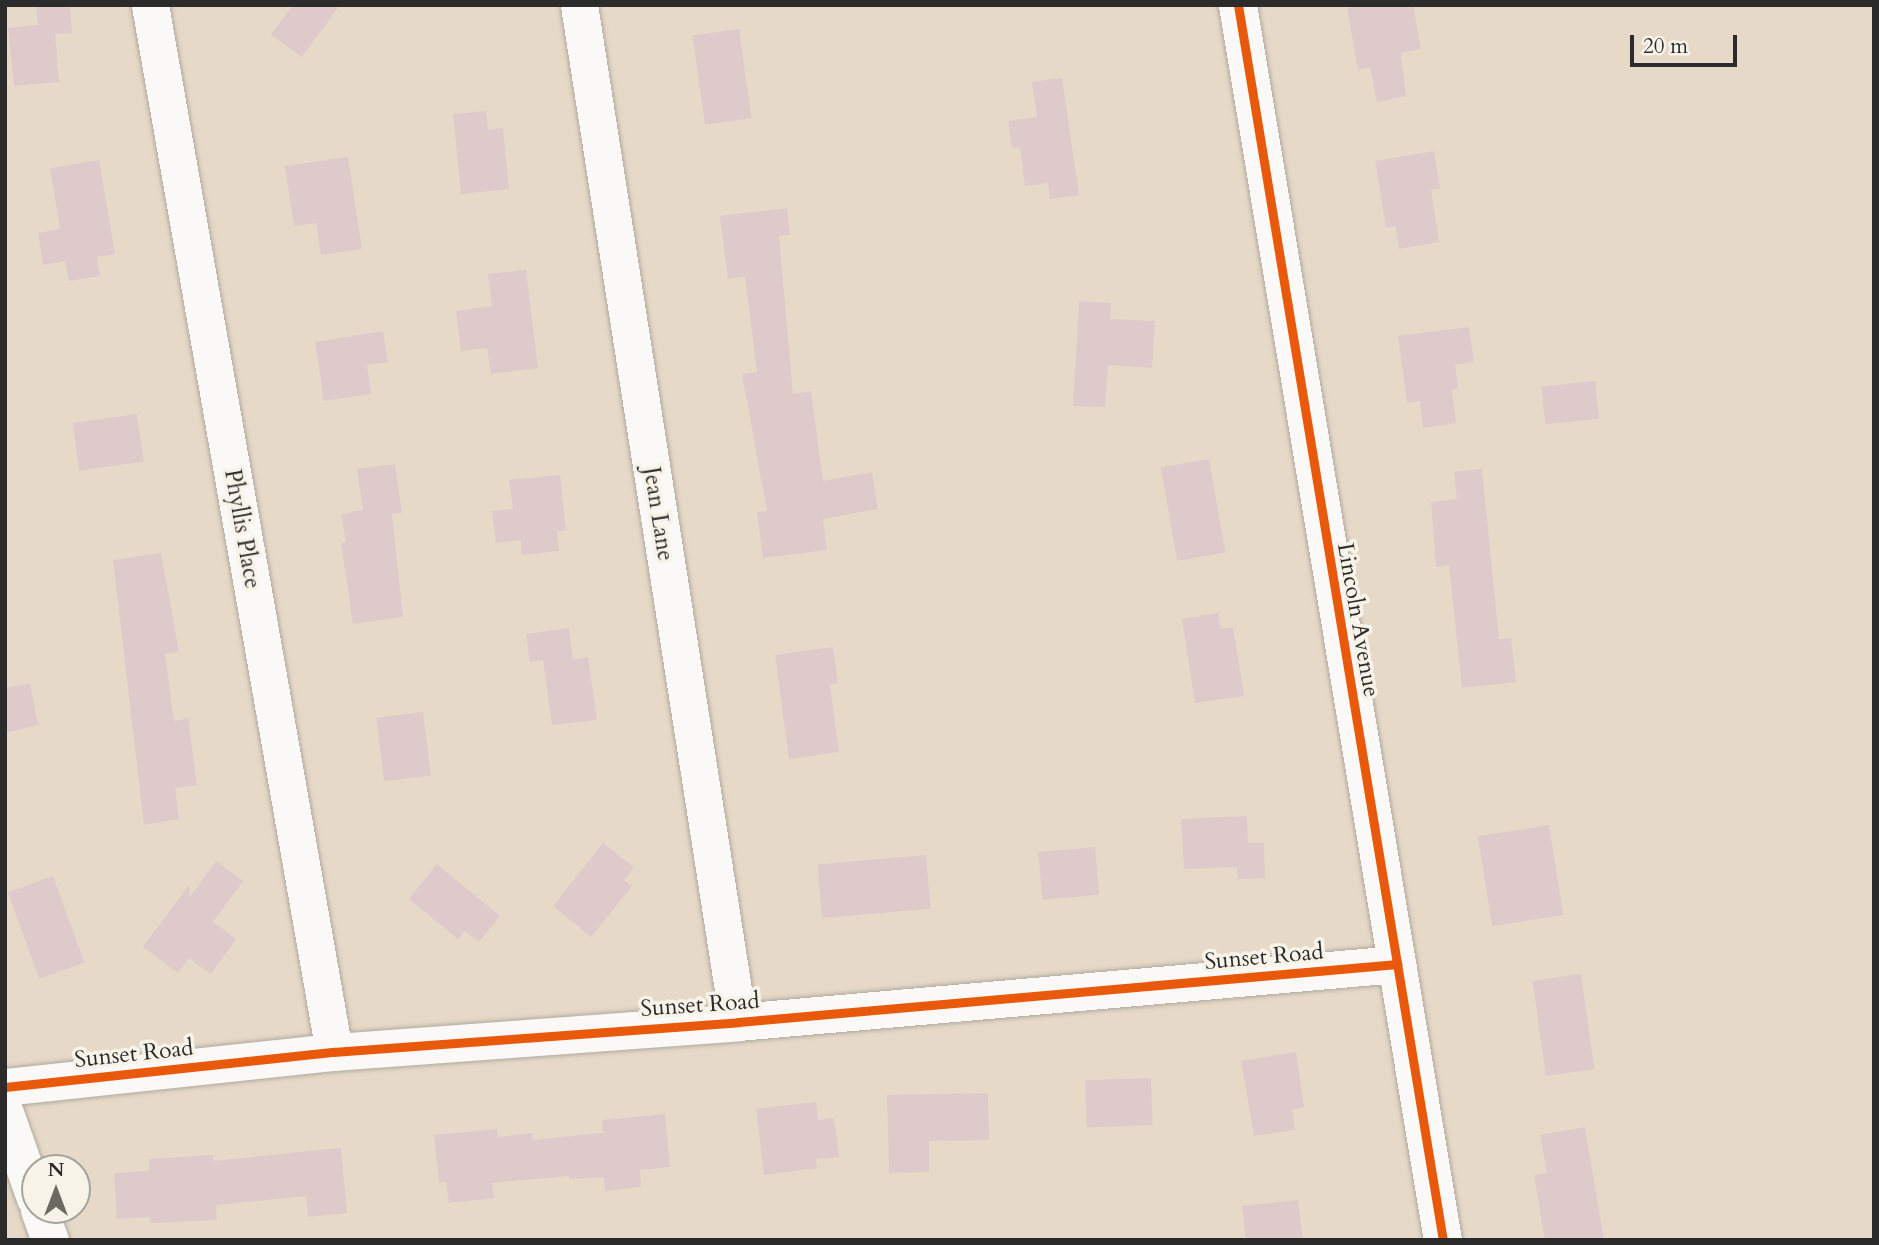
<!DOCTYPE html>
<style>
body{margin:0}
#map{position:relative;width:1879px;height:1245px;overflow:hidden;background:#e6d9c8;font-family:Cardo,serif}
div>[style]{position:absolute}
.building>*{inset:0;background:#dfcacb;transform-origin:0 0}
.roads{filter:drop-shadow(0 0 2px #b1a99e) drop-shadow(0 0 2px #b1a99e)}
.minor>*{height:37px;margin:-18.5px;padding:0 18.5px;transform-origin:18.5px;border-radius:18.5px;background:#fbf9f7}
.tertiary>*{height:38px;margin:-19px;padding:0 19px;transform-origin:19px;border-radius:19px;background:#fbf9f7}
.cycleway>*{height:9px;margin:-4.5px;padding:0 4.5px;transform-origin:4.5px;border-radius:4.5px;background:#e8590c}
span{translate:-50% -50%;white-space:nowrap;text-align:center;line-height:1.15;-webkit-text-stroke:7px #f7f3e8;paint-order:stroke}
.street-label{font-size:23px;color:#2b2b2b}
.frame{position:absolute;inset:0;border:7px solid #2b2b2b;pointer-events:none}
.north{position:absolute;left:21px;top:1154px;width:70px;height:70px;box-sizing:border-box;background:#f7f3e8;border:2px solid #a5a39c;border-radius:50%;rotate:0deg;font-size:19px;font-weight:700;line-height:28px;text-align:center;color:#2b2b2b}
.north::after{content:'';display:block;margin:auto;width:24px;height:32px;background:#6c6862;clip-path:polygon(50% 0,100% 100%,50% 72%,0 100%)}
.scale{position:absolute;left:1630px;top:35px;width:107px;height:32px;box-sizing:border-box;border:4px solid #2b2b2b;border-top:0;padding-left:9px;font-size:21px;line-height:24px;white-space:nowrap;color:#2b2b2b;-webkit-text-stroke:5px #f7f3e8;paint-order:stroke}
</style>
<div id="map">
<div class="building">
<div style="clip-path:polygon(36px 5px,70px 5px,72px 33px,55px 34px,59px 82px,14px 86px,8px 28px,38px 25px)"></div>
<div style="clip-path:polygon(293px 5px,340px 5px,302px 57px,271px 35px)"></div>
<div style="clip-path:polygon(1364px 5px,1413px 5px,1421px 49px,1401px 53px,1406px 96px,1377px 102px,1370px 67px,1358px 70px,1347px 8px)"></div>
<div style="left:739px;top:29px;width:90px;height:47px;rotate:82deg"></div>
<div style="clip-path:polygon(1062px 78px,1079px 195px,1050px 199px,1048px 183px,1025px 186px,1020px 147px,1012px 148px,1008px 121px,1037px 117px,1032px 82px)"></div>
<div style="clip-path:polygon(486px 111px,488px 130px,503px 128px,509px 189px,461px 194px,453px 114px)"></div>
<div style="clip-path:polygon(1434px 151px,1440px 188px,1431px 190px,1439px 242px,1399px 249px,1395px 226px,1386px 228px,1375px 161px)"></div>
<div style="clip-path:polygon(348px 157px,362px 249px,321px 255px,316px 223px,294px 226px,285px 166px)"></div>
<div style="clip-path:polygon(99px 160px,115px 254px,97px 257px,100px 276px,69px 281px,65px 261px,43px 265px,38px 233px,60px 229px,50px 168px)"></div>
<div style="clip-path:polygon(787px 208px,790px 235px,779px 236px,793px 394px,811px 391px,823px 481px,872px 472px,878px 509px,823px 519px,827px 550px,763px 558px,757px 512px,767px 511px,742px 374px,757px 372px,745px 276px,728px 279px,720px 216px)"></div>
<div style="clip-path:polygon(526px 270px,538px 368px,491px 374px,487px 348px,461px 351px,456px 311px,492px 306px,488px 274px)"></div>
<div style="clip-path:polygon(1079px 301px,1111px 303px,1110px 319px,1155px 321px,1152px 368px,1108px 365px,1105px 407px,1073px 406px)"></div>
<div style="clip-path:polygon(1469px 327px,1474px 362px,1455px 365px,1458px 389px,1452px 390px,1456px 423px,1423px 428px,1420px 401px,1407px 403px,1398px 336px)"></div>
<div style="clip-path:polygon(383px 331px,388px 362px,367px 365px,371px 394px,324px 401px,315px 342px)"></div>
<div style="left:1595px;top:381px;width:38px;height:54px;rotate:84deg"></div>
<div style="left:137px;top:414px;width:48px;height:65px;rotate:82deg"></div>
<div style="left:1209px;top:459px;width:95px;height:49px;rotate:80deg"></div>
<div style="clip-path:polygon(395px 464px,402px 513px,392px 514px,403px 617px,353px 624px,341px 543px,346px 542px,341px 514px,363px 510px,357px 469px)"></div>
<div style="clip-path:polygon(1482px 469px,1499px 639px,1511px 638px,1516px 682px,1462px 688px,1449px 565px,1436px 567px,1431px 502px,1457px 499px,1454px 472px)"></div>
<div style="clip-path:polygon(560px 475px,566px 530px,557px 532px,559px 551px,522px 555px,521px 540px,496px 543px,492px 511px,513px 509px,509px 480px)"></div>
<div style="clip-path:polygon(161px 553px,179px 652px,165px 654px,174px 721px,188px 718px,197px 785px,175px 788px,179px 819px,144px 825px,113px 560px)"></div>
<div style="clip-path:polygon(1218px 613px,1221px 629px,1233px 627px,1244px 696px,1195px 703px,1182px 619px)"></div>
<div style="clip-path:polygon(569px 628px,573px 660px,588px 657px,597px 720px,552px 725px,543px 660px,530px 662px,526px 634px)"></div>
<div style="clip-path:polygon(833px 647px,838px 683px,830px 685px,839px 752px,789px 759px,775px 655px)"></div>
<div style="clip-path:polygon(30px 683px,38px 725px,5px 733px,5px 688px)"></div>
<div style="left:423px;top:712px;width:64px;height:47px;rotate:83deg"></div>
<div style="clip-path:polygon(1247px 816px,1248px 843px,1264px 843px,1265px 878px,1238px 879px,1237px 867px,1184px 869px,1181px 819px)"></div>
<div style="left:1549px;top:825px;width:91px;height:72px;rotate:81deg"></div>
<div style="clip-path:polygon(603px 843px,634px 867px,624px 880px,632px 886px,591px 937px,553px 906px)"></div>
<div style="left:1095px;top:847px;width:48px;height:57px;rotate:85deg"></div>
<div style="left:926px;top:855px;width:54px;height:109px;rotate:85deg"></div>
<div style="clip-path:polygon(216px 861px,243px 881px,213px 922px,236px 939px,211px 974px,189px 958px,178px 973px,143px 947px,189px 885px,190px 897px)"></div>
<div style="clip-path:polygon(437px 864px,500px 916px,479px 942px,465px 931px,458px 939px,409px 899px)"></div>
<div style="left:53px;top:876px;width:92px;height:48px;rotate:70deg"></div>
<div style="left:1581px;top:974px;width:96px;height:49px;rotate:82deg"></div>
<div style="clip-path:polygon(1296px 1052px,1304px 1107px,1292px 1110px,1295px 1130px,1254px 1136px,1241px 1061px)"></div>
<div style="left:1151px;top:1078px;width:47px;height:66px;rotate:88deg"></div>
<div style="clip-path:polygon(988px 1093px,989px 1140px,929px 1141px,929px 1172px,889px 1173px,887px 1095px)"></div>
<div style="clip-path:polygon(816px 1102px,818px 1120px,834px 1118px,839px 1157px,816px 1159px,817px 1168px,764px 1175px,756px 1109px)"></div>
<div style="clip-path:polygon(665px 1114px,670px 1167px,640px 1170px,641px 1187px,605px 1191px,604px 1177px,569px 1179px,569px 1176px,492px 1183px,494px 1198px,449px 1203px,446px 1182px,439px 1182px,434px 1135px,497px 1129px,498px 1137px,532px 1133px,533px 1140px,603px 1133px,602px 1120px)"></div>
<div style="clip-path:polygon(1585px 1127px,1604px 1240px,1545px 1240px,1534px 1175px,1547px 1173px,1540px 1135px)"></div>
<div style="clip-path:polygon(341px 1148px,347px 1213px,308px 1217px,306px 1196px,216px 1205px,217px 1220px,150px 1223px,150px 1217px,117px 1219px,114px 1173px,149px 1171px,149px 1159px,213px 1155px,213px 1161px)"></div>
<div style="clip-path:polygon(1298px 1200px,1303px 1240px,1246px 1240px,1242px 1206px)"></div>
</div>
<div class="roads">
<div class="minor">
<div style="left:150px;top:5px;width:1063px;rotate:80.03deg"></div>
<div style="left:579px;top:5px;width:1029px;rotate:81.11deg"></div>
<div style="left:5px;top:1087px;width:331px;rotate:-6.1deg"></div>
<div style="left:334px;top:1052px;width:405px;rotate:-4.2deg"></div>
<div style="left:738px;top:1022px;width:662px;rotate:-5.03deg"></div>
<div style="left:5px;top:1113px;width:90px;rotate:70.6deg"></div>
<div style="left:39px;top:1210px;width:32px;rotate:70deg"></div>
</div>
<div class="tertiary">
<div style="left:1238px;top:5px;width:1252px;rotate:80.58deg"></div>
</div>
</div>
<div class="cycleway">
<div style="left:1238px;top:5px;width:1252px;rotate:80.58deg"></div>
<div style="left:5px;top:1087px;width:331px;rotate:-6.1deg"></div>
<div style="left:334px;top:1052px;width:405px;rotate:-4.2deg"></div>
<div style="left:738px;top:1022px;width:662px;rotate:-5.03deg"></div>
</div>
<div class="street-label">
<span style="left:658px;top:514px;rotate:81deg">Jean Lane</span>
<span style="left:242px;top:529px;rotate:80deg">Phyllis Place</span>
<span style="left:1358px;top:620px;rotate:80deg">Lincoln Avenue</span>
<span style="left:1264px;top:957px;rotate:-5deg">Sunset Road</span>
<span style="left:700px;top:1005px;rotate:-4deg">Sunset Road</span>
<span style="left:134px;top:1054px;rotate:-6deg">Sunset Road</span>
</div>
<div class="frame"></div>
<div class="north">N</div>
<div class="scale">20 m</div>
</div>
